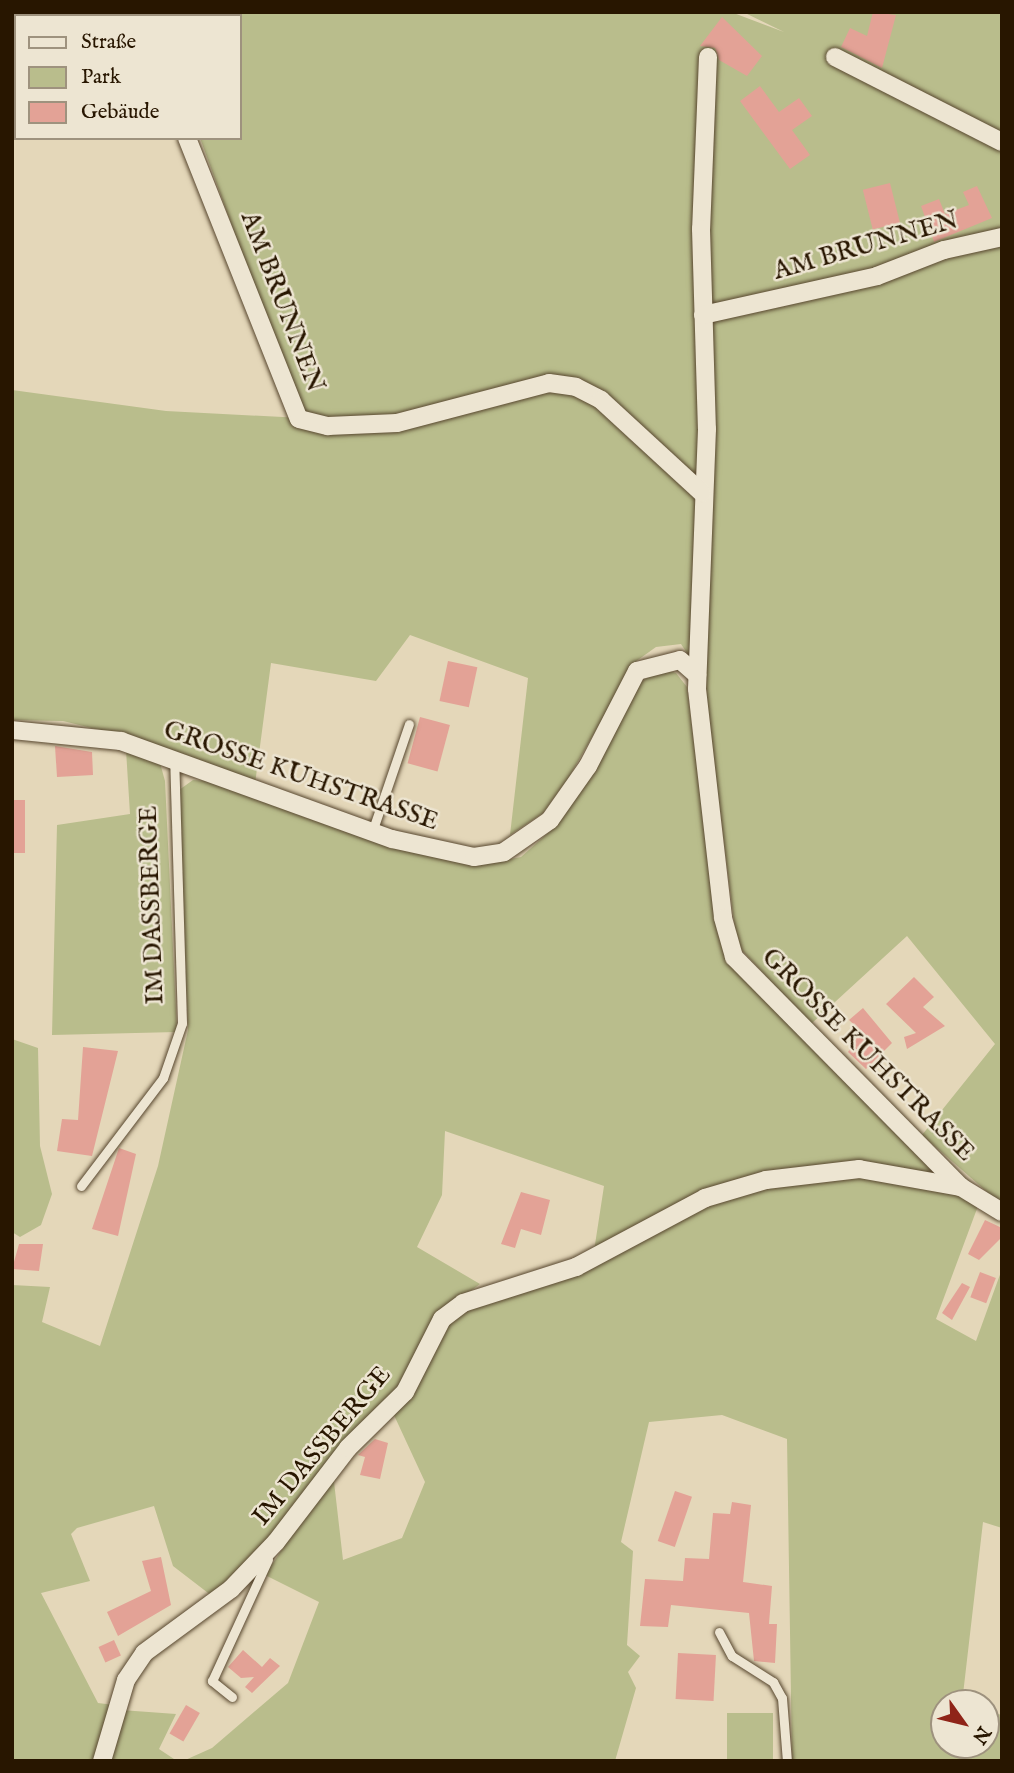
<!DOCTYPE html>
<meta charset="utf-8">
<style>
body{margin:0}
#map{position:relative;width:1014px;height:1773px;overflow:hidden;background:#e4d7b9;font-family:"IM FELL English",serif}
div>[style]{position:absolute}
.green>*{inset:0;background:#b9bd8c;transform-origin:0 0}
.building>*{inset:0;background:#e3a296;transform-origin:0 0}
.roads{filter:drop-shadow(0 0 2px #57462e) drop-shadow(0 0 2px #57462e)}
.service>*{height:9px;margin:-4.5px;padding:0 4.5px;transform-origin:4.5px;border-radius:4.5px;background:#ede5d2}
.minor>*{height:18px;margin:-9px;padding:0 9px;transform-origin:9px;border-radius:9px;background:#ede5d2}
span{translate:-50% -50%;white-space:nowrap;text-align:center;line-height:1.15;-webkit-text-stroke:5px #ede5d2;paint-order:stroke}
.street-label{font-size:26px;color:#281600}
.frame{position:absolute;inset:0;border:14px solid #281600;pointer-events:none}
.legend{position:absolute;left:14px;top:14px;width:228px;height:126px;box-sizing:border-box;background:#ede5d2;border:2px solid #9e927e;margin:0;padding:9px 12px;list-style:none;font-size:21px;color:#281600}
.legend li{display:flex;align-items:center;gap:14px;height:35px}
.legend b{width:35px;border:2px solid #9e927e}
.north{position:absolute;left:930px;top:1689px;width:70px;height:70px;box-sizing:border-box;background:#ede5d2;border:2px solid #9e927e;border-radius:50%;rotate:124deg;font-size:19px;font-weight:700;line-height:28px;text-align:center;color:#281600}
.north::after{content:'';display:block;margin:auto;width:24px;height:32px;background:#8f2418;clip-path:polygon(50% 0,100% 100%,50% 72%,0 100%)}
</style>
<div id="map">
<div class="green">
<div style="clip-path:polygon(209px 12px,731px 12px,784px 32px,743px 12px,1002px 12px,1002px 1205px,922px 1135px,995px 1044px,907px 936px,811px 1024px,737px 945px,703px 677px,681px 644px,656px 647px,635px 662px,569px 777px,543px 813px,510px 835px,528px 678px,410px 635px,376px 681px,271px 663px,255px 784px,120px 735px,63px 721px,12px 720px,12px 390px,166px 411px,302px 418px,200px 138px,240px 138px,240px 16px)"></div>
<div style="clip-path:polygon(661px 669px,676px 673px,687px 687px,717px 930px,727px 954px,938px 1171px,935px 1177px,768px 1174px,594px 1251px,604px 1186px,445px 1131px,442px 1195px,417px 1247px,480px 1284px,446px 1309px,417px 1364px,275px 1537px,212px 1596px,173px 1566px,154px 1506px,77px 1528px,71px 1534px,90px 1581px,41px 1593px,98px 1703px,114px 1705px,98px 1761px,12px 1761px,12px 1285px,50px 1287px,42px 1322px,100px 1346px,158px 1166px,188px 1030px,179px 790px,193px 780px,208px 781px,430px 855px,483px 864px,521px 857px,558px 824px,635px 686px)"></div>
<div style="clip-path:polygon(126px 750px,160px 763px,165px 781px,177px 1032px,52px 1035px,57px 825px,130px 814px)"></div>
<div style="clip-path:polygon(12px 1039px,38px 1048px,40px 1146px,52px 1194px,41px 1225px,20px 1237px,12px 1232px)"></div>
<div style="clip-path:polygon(841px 1175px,946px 1188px,978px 1206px,936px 1319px,976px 1341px,1002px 1269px,1002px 1528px,983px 1522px,962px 1703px,944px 1703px,944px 1745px,986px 1745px,986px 1711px,1002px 1715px,1002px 1761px,792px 1761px,787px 1439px,722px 1415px,649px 1422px,621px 1542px,633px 1551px,627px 1645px,640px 1656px,628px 1672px,636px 1688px,615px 1761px,183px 1761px,212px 1748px,288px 1683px,319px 1602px,265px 1575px,333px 1473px,343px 1560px,402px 1538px,425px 1482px,393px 1413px,441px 1329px,462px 1308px,705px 1203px,764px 1185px)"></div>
<div style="clip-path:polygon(121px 1710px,176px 1714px,159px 1749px,177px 1761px,107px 1761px)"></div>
<div style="left:727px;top:1713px;width:46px;height:48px"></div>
</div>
<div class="building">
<div style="clip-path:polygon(873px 12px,896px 15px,882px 68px,841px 47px,850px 28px,867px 36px)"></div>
<div style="clip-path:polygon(722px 17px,762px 56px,747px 76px,719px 60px,715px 48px,700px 46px)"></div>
<div style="clip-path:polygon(760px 86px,779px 112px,799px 98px,812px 116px,792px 130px,810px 155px,790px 169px,740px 101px)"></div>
<div style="left:890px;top:183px;width:41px;height:28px;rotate:76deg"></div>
<div style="clip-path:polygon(977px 186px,992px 218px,934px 242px,921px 206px,939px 199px,945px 214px,969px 205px,963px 192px)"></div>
<div style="left:448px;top:661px;width:30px;height:41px;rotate:12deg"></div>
<div style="left:420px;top:717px;width:31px;height:48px;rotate:15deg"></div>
<div style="clip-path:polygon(55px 746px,92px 752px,93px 775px,57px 777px)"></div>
<div style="left:25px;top:800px;width:53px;height:13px;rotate:90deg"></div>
<div style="clip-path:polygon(914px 977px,934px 997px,923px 1007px,945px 1026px,907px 1049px,904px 1037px,916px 1033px,886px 1004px)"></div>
<div style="clip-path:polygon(863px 1008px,892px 1043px,866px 1069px,848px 1052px,861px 1031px,849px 1020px)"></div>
<div style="clip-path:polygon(83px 1047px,118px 1051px,92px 1156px,57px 1151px,62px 1119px,78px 1120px)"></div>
<div style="clip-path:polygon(119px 1148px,136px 1154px,118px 1236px,92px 1229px)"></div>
<div style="clip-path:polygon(521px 1192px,550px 1200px,541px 1235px,521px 1229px,515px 1248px,501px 1244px)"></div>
<div style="clip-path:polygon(985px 1220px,1002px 1228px,1002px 1237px,979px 1260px,968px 1254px)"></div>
<div style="clip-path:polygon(19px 1244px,43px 1244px,39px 1271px,12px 1269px)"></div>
<div style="left:980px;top:1272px;width:17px;height:27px;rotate:21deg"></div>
<div style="clip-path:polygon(962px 1283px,970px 1287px,952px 1320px,942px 1313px)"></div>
<div style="clip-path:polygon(375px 1439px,388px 1443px,380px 1479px,360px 1475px,365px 1457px,358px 1455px)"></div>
<div style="left:675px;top:1491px;width:18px;height:53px;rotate:19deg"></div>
<div style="clip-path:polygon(732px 1502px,751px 1505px,743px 1582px,772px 1586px,769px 1624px,777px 1624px,775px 1663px,754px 1661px,749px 1613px,671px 1605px,668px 1627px,640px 1626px,645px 1579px,683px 1581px,685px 1558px,709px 1559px,713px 1513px,730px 1514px)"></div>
<div style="clip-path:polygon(161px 1557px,171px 1605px,118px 1636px,107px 1612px,151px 1591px,142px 1561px)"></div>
<div style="left:114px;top:1640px;width:17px;height:17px;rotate:66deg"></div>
<div style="clip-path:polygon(243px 1650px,262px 1667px,270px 1658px,280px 1666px,252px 1693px,245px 1687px,254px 1677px,241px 1678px,228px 1667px)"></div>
<div style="left:678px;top:1653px;width:38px;height:46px;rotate:3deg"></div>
<div style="left:186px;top:1705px;width:16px;height:33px;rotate:30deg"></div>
</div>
<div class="roads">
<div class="service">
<div style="left:372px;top:832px;width:114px;rotate:-71.1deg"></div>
<div style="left:81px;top:1186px;width:136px;rotate:-52.8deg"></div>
<div style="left:163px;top:1078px;width:58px;rotate:-70.9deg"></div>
<div style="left:182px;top:1023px;width:263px;rotate:-91.7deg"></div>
<div style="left:719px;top:1632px;width:27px;rotate:62deg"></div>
<div style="left:732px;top:1656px;width:49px;rotate:32.4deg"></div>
<div style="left:773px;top:1682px;width:18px;rotate:61deg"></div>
<div style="left:782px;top:1698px;width:63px;rotate:85.5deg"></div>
<div style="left:232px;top:1697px;width:26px;rotate:-141deg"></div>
<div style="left:212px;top:1681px;width:134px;rotate:-65.3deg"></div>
</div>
<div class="minor">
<div style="left:118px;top:12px;width:4px;rotate:76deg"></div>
<div style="left:708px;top:57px;width:172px;rotate:92.3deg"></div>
<div style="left:701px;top:229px;width:200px;rotate:88.3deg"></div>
<div style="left:707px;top:429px;width:260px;rotate:92.2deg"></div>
<div style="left:697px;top:689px;width:230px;rotate:83.5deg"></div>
<div style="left:723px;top:918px;width:41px;rotate:74.2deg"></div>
<div style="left:734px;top:957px;width:323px;rotate:45.4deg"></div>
<div style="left:961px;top:1187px;width:48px;rotate:31.4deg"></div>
<div style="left:835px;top:57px;width:187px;rotate:27deg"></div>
<div style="left:187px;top:138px;width:302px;rotate:68.3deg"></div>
<div style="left:299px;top:419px;width:30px;rotate:14deg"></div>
<div style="left:328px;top:426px;width:69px;rotate:-2.5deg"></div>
<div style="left:397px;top:423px;width:157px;rotate:-14.7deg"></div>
<div style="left:549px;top:383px;width:27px;rotate:8deg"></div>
<div style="left:576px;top:387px;width:28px;rotate:27deg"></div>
<div style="left:601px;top:400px;width:137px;rotate:42.6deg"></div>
<div style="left:703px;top:315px;width:178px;rotate:-12.6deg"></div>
<div style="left:877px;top:276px;width:72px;rotate:-21.2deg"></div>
<div style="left:944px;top:250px;width:59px;rotate:-12.6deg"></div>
<div style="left:12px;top:730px;width:110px;rotate:5.8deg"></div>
<div style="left:121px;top:741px;width:288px;rotate:19.9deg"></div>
<div style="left:392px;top:839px;width:84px;rotate:12.4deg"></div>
<div style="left:474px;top:857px;width:30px;rotate:-9deg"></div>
<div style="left:504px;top:852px;width:56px;rotate:-34.8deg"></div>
<div style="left:550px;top:820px;width:66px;rotate:-54.9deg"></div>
<div style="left:588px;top:766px;width:107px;rotate:-62.7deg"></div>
<div style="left:637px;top:671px;width:44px;rotate:-14.3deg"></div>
<div style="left:680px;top:660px;width:23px;rotate:41deg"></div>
<div style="left:102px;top:1761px;width:84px;rotate:-73.5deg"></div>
<div style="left:126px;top:1680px;width:32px;rotate:-56deg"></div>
<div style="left:144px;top:1653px;width:108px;rotate:-36.3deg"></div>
<div style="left:231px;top:1589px;width:65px;rotate:-46.2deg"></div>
<div style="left:276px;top:1542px;width:118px;rotate:-52.5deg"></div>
<div style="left:348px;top:1448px;width:80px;rotate:-44.5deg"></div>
<div style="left:405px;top:1392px;width:82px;rotate:-63.1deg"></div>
<div style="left:442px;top:1319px;width:26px;rotate:-37deg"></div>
<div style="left:463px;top:1303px;width:119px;rotate:-17.7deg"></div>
<div style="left:576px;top:1267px;width:146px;rotate:-28.1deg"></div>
<div style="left:705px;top:1198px;width:64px;rotate:-16.4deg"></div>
<div style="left:766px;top:1180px;width:94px;rotate:-6.7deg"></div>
<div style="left:859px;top:1169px;width:104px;rotate:10deg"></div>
</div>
</div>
<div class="street-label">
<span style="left:866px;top:246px;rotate:-16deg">AM BRUNNEN</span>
<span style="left:282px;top:302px;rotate:69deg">AM BRUNNEN</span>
<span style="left:301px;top:776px;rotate:19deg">GROSSE KUHSTRASSE</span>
<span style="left:152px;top:905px;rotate:-92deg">IM DASSBERGE</span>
<span style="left:868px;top:1055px;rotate:45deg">GROSSE KUHSTRASSE</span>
<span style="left:322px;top:1446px;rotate:-50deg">IM DASSBERGE</span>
</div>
<div class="frame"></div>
<ul class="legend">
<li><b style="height:9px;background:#ede5d2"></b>Straße</li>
<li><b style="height:19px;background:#b9bd8c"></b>Park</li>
<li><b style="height:19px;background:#e3a296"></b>Gebäude</li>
</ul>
<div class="north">N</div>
</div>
